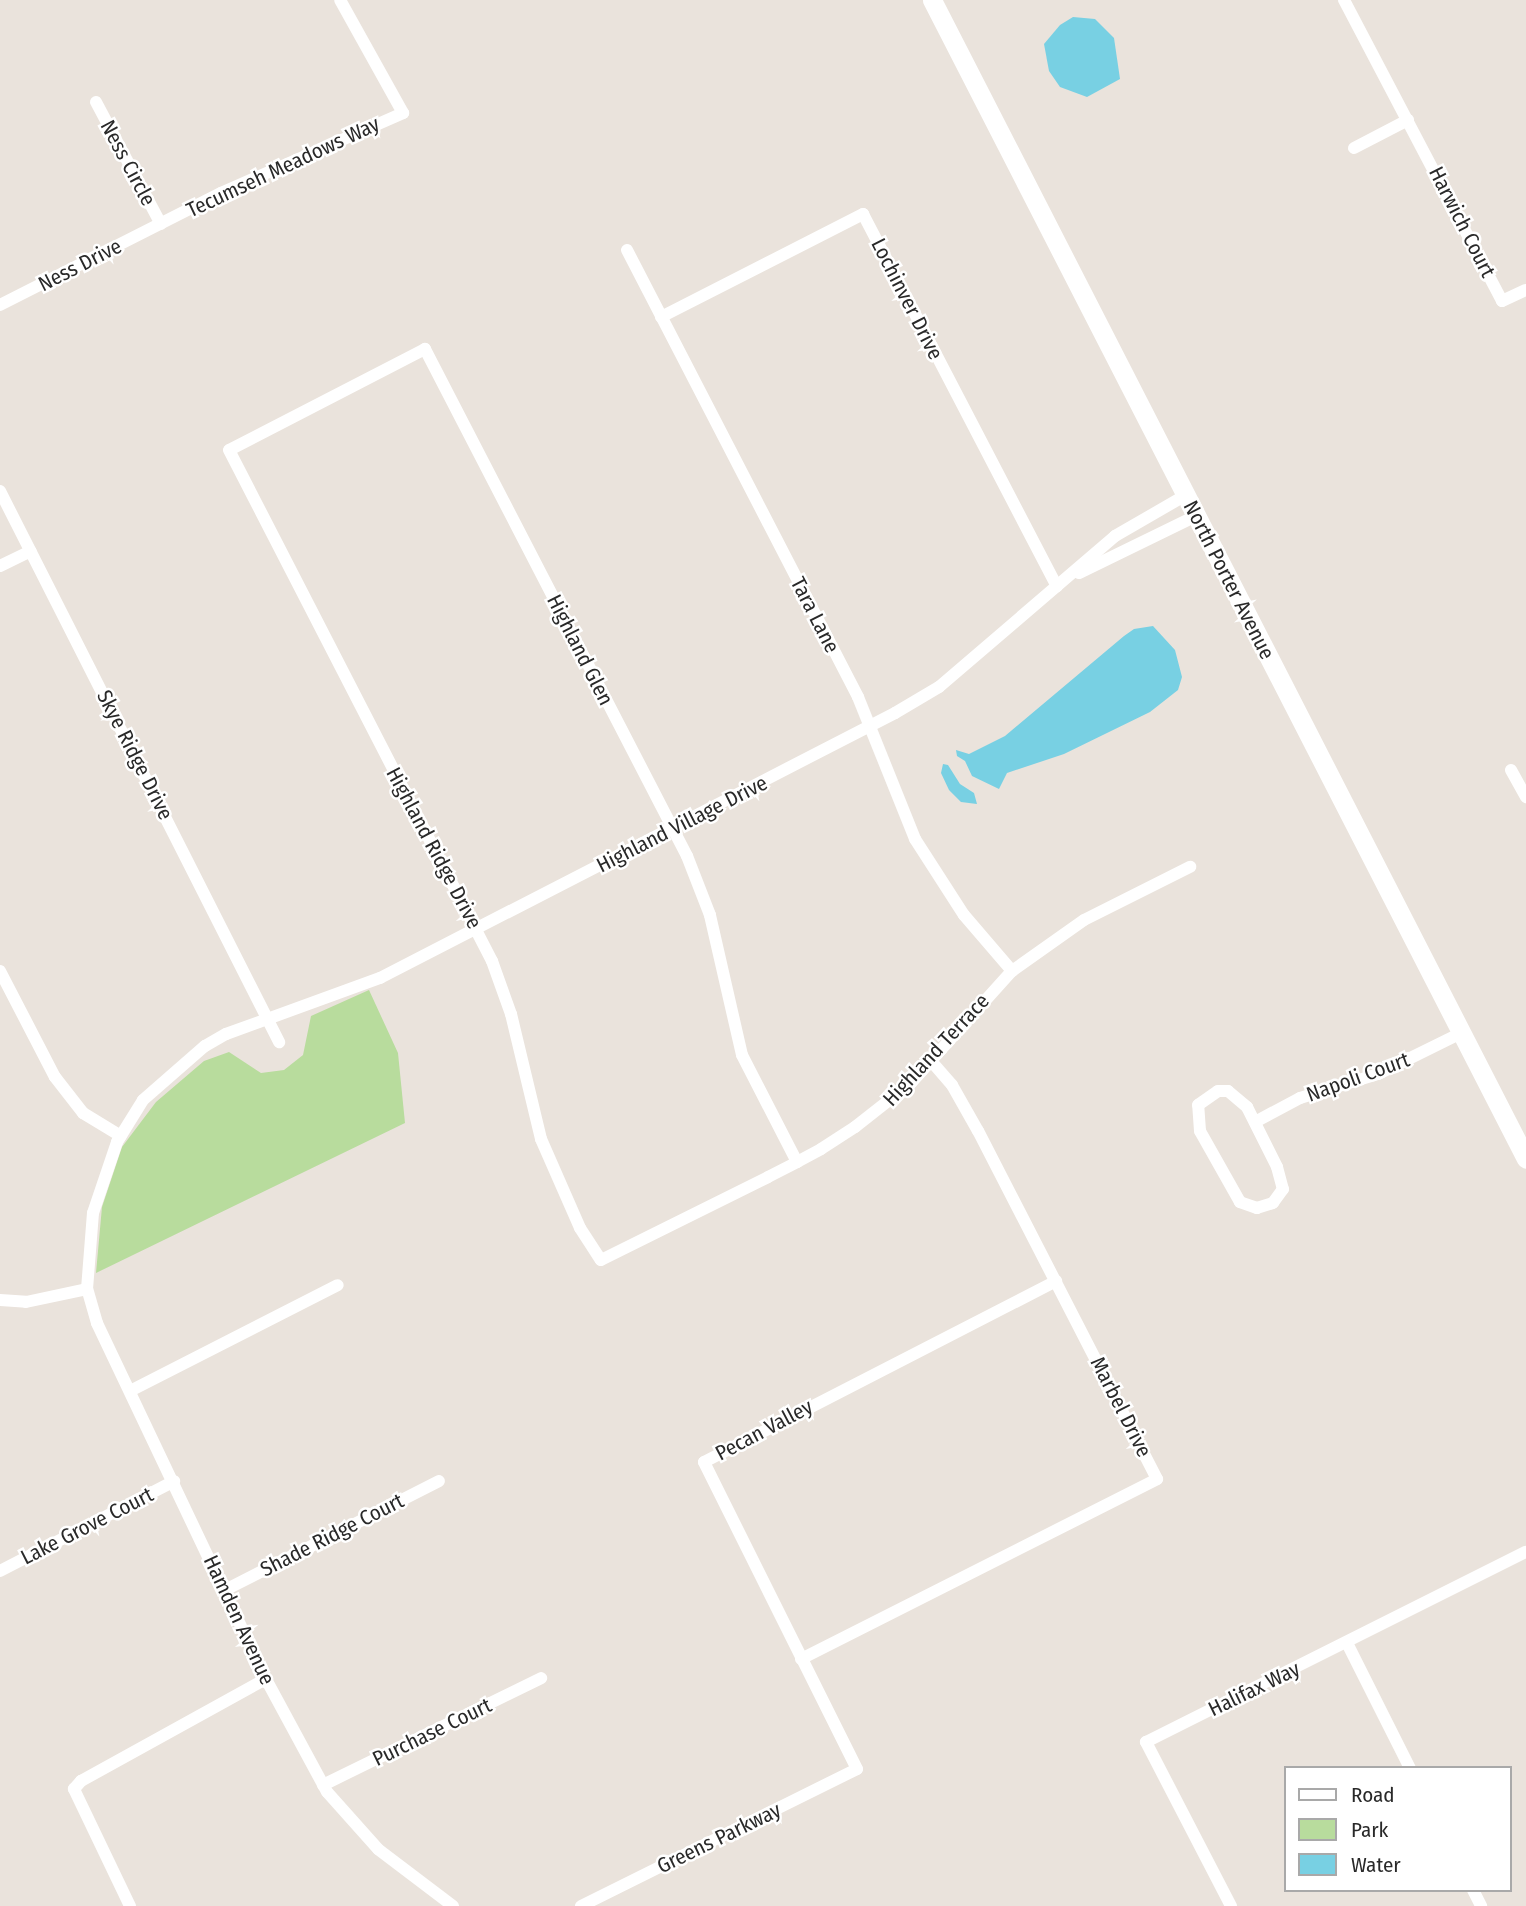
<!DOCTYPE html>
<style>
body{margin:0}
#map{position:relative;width:1526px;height:1906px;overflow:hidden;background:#eae3dc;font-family:"Fira Sans Condensed",sans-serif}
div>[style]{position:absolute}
.green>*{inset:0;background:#b8dc9d}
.water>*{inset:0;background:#78d0e3}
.minor>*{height:12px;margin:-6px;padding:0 6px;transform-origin:6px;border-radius:6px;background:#fff}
.secondary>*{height:19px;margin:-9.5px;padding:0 9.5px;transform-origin:9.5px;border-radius:9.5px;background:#fff}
span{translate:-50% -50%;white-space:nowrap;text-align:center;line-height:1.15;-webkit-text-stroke:5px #fff;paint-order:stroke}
.street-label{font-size:21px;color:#292929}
.legend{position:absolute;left:1284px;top:1766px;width:228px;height:126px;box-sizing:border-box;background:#fff;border:2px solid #a9a9a9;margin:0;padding:9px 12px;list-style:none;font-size:21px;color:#292929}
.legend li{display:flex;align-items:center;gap:14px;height:35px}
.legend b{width:35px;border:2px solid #a9a9a9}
</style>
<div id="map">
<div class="green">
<div style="clip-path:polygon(369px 990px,398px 1053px,405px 1123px,96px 1273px,102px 1207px,122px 1147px,156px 1102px,204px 1061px,229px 1052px,261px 1073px,284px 1070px,303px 1055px,311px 1016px)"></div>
</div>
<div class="water">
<div style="clip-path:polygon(1073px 17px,1095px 19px,1114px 38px,1120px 79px,1087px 97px,1060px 87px,1049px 71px,1044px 44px,1060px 25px)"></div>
<div style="clip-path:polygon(1153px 626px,1175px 650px,1182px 677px,1178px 690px,1150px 712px,1064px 754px,1007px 773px,999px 789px,972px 776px,965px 761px,957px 756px,956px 750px,969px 754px,1005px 736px,1124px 636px,1134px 629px)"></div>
<div style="clip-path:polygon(943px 764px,948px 765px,960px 784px,974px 793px,977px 804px,961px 802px,949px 790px,941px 773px)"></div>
</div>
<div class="minor">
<div style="left:1344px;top:0;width:340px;rotate:62.3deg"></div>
<div style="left:1502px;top:301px;width:26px;rotate:-25deg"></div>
<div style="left:96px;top:102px;width:138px;rotate:62deg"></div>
<div style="left:1354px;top:148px;width:61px;rotate:-27.4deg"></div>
<div style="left:627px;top:250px;width:503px;rotate:62.67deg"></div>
<div style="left:858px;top:697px;width:153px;rotate:68.1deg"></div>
<div style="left:915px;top:839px;width:90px;rotate:57.2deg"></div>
<div style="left:964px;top:915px;width:74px;rotate:49.4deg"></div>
<div style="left:0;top:305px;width:248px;rotate:-26.9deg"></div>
<div style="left:221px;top:193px;width:199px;rotate:-23.7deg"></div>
<div style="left:403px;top:113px;width:129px;rotate:-119.1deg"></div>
<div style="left:661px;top:317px;width:227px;rotate:-27deg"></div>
<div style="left:863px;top:214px;width:420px;rotate:62.5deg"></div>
<div style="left:0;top:491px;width:618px;rotate:63.14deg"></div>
<div style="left:0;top:566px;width:34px;rotate:-26deg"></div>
<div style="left:1079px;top:573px;width:130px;rotate:-26deg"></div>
<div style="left:1511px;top:770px;width:31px;rotate:61deg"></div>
<div style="left:0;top:971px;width:119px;rotate:62.6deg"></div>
<div style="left:55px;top:1077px;width:46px;rotate:52.1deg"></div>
<div style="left:83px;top:1113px;width:44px;rotate:31.2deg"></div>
<div style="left:1218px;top:1091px;width:10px"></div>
<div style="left:1228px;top:1091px;width:25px;rotate:40deg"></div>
<div style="left:1247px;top:1107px;width:67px;rotate:63.4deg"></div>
<div style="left:1277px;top:1167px;width:23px;rotate:75deg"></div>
<div style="left:1283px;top:1189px;width:17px;rotate:126deg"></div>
<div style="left:1273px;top:1203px;width:17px;rotate:163deg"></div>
<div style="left:1257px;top:1208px;width:18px;rotate:-161deg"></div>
<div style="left:1240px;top:1202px;width:81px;rotate:-119.4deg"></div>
<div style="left:1200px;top:1131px;width:26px;rotate:-94deg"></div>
<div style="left:1198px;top:1105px;width:24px;rotate:-35deg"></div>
<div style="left:1255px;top:1122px;width:51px;rotate:-28.1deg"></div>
<div style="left:1300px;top:1098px;width:82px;rotate:-17.1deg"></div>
<div style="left:1378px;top:1074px;width:93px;rotate:-26.3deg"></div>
<div style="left:797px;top:1162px;width:120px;rotate:-117.2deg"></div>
<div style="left:742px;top:1055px;width:144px;rotate:-102.9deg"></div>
<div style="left:710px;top:915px;width:63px;rotate:-111.3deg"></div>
<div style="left:687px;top:856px;width:571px;rotate:-117.33deg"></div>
<div style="left:425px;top:349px;width:220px;rotate:152.7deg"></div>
<div style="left:229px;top:450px;width:575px;rotate:62.77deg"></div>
<div style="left:492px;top:961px;width:56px;rotate:70.3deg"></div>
<div style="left:511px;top:1014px;width:129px;rotate:76.5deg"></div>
<div style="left:541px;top:1139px;width:97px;rotate:66.3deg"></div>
<div style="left:580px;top:1228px;width:38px;rotate:57deg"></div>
<div style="left:601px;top:1260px;width:186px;rotate:-26.4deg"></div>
<div style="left:768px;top:1177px;width:33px;rotate:-27deg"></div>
<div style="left:797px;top:1162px;width:27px;rotate:-28deg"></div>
<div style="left:821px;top:1149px;width:40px;rotate:-32.9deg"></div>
<div style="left:855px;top:1127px;width:71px;rotate:-38.2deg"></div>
<div style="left:911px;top:1083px;width:151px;rotate:-48deg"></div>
<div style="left:1012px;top:971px;width:88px;rotate:-35.3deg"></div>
<div style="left:1084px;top:920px;width:119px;rotate:-26.6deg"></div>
<div style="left:0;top:1300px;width:26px;rotate:4deg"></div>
<div style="left:26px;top:1302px;width:62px;rotate:-12deg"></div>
<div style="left:130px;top:1391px;width:233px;rotate:-27deg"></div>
<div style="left:0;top:1571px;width:196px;rotate:-27.3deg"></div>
<div style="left:225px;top:1590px;width:240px;rotate:-27deg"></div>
<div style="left:1347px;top:1643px;width:140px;rotate:63.3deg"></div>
<div style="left:801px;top:1659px;width:399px;rotate:-26.8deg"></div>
<div style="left:1157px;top:1479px;width:391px;rotate:-117.2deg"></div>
<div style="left:978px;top:1131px;width:53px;rotate:-119.5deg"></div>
<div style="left:952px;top:1085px;width:32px;rotate:-131deg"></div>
<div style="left:323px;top:1785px;width:243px;rotate:-26.1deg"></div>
<div style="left:1473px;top:1890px;width:18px;rotate:63deg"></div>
<div style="left:130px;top:1906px;width:130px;rotate:-115.6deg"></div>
<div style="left:74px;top:1789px;width:11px;rotate:-49deg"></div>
<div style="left:81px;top:1781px;width:211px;rotate:-28.9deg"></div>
<div style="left:453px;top:1906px;width:94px;rotate:-142.8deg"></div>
<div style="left:378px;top:1849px;width:76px;rotate:-131.8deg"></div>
<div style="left:327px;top:1792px;width:128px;rotate:-118.4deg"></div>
<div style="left:266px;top:1679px;width:394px;rotate:-115.4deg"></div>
<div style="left:97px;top:1323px;width:35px;rotate:-106deg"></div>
<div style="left:87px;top:1289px;width:76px;rotate:-85.5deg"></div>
<div style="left:93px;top:1213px;width:75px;rotate:-71.3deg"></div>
<div style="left:117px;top:1142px;width:49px;rotate:-58.2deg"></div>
<div style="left:143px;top:1100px;width:82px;rotate:-41.1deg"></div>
<div style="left:205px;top:1046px;width:24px;rotate:-30deg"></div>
<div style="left:226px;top:1034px;width:164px;rotate:-20deg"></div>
<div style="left:380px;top:978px;width:579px;rotate:-27.23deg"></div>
<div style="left:895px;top:713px;width:51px;rotate:-30.6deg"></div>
<div style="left:939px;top:687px;width:232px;rotate:-40.6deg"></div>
<div style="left:1115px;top:536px;width:82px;rotate:-30deg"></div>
<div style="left:581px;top:1906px;width:308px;rotate:-26.4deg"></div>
<div style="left:857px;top:1769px;width:343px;rotate:-116.5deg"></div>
<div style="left:704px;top:1462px;width:396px;rotate:-27.2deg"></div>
<div style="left:1231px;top:1906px;width:185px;rotate:-117.4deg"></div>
<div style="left:1146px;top:1742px;width:425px;rotate:-26.6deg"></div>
</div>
<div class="secondary">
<div style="left:932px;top:0;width:1302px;rotate:62.86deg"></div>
</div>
<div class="street-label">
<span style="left:128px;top:163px;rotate:62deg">Ness Circle</span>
<span style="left:283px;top:167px;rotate:-25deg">Tecumseh Meadows Way</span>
<span style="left:1462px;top:222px;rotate:63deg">Harwich Court</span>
<span style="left:80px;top:265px;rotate:-27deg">Ness Drive</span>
<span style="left:907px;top:299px;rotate:63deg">Lochinver Drive</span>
<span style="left:1229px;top:580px;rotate:63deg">North Porter Avenue</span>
<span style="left:815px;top:615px;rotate:63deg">Tara Lane</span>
<span style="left:580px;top:650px;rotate:63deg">Highland Glen</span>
<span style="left:135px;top:755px;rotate:63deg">Skye Ridge Drive</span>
<span style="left:682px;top:824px;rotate:-27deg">Highland Village Drive</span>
<span style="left:434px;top:848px;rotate:62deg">Highland Ridge Drive</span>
<span style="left:936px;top:1050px;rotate:-47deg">Highland Terrace</span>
<span style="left:1358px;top:1077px;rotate:-20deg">Napoli Court</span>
<span style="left:1121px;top:1407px;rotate:63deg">Marbel Drive</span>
<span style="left:764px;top:1430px;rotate:-28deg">Pecan Valley</span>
<span style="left:87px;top:1526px;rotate:-27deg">Lake Grove Court</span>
<span style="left:332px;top:1535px;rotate:-27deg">Shade Ridge Court</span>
<span style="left:239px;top:1620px;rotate:65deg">Hamden Avenue</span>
<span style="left:1254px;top:1689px;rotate:-26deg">Halifax Way</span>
<span style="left:432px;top:1732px;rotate:-26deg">Purchase Court</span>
<span style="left:719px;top:1838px;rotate:-26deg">Greens Parkway</span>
</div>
<ul class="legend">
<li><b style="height:9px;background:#fff"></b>Road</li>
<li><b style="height:19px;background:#b8dc9d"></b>Park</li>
<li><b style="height:19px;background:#78d0e3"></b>Water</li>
</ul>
</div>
